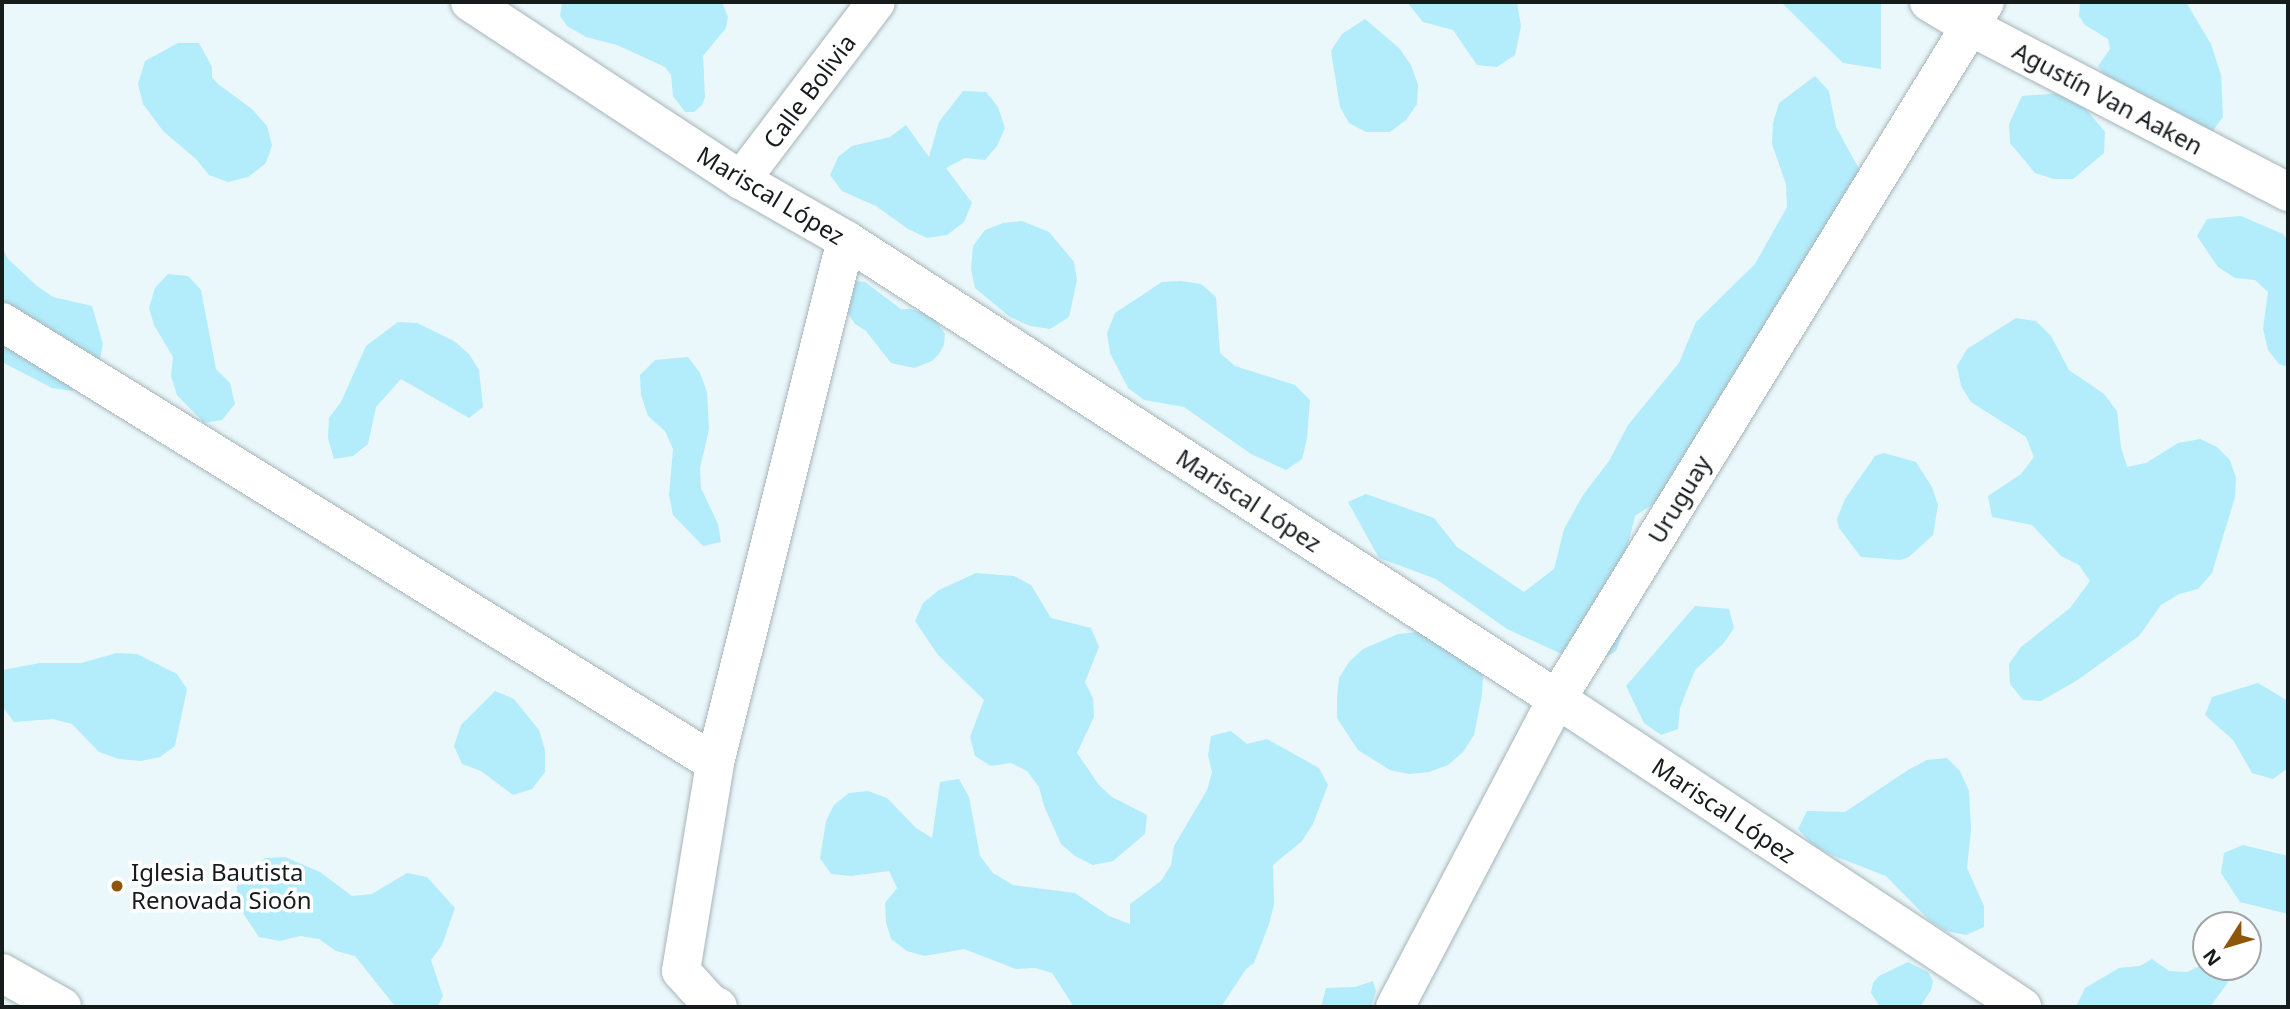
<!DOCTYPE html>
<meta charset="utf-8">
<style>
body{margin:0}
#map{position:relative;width:2290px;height:1009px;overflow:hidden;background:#eaf8fc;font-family:"Noto Sans",sans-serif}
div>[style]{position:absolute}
.green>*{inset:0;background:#b3ecfb}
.roads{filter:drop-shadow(0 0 2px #a7b4b8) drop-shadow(0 0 2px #a7b4b8)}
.minor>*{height:38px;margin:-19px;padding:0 19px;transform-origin:19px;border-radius:19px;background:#fff}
.dots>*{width:19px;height:19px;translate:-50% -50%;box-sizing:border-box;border:4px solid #fff;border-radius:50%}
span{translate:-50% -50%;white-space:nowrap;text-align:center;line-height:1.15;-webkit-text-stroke:7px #fff;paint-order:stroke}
.street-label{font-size:24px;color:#161b1c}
.poi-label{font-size:24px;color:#161b1c}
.left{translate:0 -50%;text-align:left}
.frame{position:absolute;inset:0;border:4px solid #161b1c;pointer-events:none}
.north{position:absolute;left:2192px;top:911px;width:70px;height:70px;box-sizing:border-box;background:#fff;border:2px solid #a2a4a4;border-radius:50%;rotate:233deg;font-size:19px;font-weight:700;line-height:28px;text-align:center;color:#161b1c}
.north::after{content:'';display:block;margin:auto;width:24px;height:32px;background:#8d560a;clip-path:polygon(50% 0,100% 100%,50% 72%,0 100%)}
</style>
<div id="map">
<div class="green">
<div style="clip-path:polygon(562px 2px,722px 2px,728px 17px,726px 28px,703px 56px,705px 97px,702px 105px,694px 112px,685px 112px,673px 96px,671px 75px,665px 67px,617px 45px,586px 37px,567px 26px,560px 16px)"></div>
<div style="clip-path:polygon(1407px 2px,1517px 2px,1521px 26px,1515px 55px,1497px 67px,1477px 65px,1453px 30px,1423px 22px)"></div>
<div style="clip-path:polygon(1781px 2px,1881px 4px,1881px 69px,1843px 63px)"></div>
<div style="clip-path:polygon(2080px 2px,2186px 2px,2211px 44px,2221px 75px,2223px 117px,2212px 132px,2110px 82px,2098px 66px,2110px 49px,2108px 39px,2085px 25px,2079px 16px)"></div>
<div style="clip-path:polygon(1365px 19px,1399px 48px,1411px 65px,1418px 85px,1417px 104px,1406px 120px,1390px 132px,1366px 132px,1349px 123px,1340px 107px,1331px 51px,1342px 34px)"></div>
<div style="clip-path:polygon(178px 43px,199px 43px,212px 67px,212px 77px,218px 84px,252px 109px,267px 126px,272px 145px,269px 155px,265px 164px,248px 177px,228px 182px,209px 175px,196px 159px,163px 131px,143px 104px,138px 84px,145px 61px)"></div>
<div style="clip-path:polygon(1815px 76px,1829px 91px,1836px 127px,1864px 178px,1674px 490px,1635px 516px,1621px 573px,1623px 632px,1616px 651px,1599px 661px,1577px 661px,1507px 629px,1436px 579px,1379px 558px,1348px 502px,1366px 494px,1434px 518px,1457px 547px,1524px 592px,1554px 569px,1564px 529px,1583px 495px,1609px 461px,1628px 425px,1679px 363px,1696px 322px,1755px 264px,1787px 207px,1786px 184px,1772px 144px,1773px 123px,1779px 103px)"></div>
<div style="clip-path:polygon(963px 91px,986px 92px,998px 107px,1005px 128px,997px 146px,985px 160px,965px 158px,946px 168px,972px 203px,964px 222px,947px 235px,927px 238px,908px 229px,876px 206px,842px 191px,830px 175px,838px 157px,852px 146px,890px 137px,906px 125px,929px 157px,939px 122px)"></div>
<div style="clip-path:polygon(2062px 93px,2080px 102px,2105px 132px,2104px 153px,2073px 179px,2054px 179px,2035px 173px,2010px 143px,2009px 124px,2022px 96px)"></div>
<div style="clip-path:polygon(2241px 216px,2283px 234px,2288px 241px,2288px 367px,2279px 364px,2268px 350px,2263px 329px,2268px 292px,2255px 280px,2235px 278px,2218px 267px,2197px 236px,2207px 219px)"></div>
<div style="clip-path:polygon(1022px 221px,1049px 232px,1074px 262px,1077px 280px,1069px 317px,1050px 329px,1030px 326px,1010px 317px,975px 288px,971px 269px,973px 246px,985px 230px,1003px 223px)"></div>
<div style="clip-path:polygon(2px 247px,8px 259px,37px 286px,53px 297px,92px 306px,103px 344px,99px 363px,89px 380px,72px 391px,52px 388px,2px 362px)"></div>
<div style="clip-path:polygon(168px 274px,188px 276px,201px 290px,216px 369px,230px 383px,235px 404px,222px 420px,204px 423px,177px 395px,171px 376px,173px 357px,154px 325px,149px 308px,155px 288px)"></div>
<div style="clip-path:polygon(855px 281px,865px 282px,901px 309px,911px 309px,934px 317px,945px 334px,944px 345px,939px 354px,932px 361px,914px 368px,891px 363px,866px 331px,855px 324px,843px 305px)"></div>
<div style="clip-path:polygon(1181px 281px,1201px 284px,1216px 297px,1220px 353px,1235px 366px,1295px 385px,1310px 400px,1307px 438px,1302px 459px,1286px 470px,1251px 454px,1184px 407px,1144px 400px,1128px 388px,1110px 353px,1107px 333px,1115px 313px,1162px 282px)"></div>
<div style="clip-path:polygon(2016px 318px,2036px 321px,2051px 336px,2069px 370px,2104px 394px,2117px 411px,2121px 447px,2127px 467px,2146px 463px,2178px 443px,2200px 439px,2217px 447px,2230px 460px,2236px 478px,2235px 497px,2212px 573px,2198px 589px,2179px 594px,2161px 605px,2139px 636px,2076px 681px,2041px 701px,2023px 700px,2010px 684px,2009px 664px,2021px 647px,2070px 608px,2090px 581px,2079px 565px,2061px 556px,2032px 525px,1992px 517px,1988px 496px,2021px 474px,2034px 457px,2026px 437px,1971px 402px,1961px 386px,1957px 366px,1967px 349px)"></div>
<div style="clip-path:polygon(398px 322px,417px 323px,454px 341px,469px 354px,479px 370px,483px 407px,469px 418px,401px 379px,376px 407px,368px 444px,353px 456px,334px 459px,328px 438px,329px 418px,341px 402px,366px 346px)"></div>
<div style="clip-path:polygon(688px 357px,700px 373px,707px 392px,709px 429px,700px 468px,701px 488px,718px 524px,721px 542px,703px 546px,673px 515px,669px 495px,673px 449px,665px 431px,648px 416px,641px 395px,640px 375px,655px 360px)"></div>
<div style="clip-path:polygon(1884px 453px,1916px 462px,1932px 487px,1938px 505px,1933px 535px,1909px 557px,1900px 560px,1861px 557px,1839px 528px,1837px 519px,1845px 499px,1875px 456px)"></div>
<div style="clip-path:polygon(976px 573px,1014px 576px,1031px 585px,1051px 618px,1091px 628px,1099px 647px,1085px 682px,1093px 698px,1094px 717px,1077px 753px,1099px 785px,1112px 797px,1147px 815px,1145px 834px,1113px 861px,1093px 865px,1075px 856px,1061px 844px,1044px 806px,1039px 787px,1027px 771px,1011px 763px,991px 766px,975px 756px,970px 737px,984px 700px,938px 655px,915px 621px,923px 603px,939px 590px)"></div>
<div style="clip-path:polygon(1695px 606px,1729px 609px,1734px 628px,1723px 644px,1695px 670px,1680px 708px,1678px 729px,1661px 735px,1644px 723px,1626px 686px)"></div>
<div style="clip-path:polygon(1418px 632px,1438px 636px,1470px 661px,1483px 675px,1482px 695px,1474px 735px,1463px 752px,1448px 765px,1429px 772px,1409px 774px,1390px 770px,1358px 750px,1337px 718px,1337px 697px,1339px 678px,1349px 662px,1363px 649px,1398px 634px)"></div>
<div style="clip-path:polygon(117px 653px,137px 654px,177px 674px,187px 689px,175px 746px,160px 757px,141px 761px,119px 759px,99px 752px,72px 724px,53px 719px,14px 722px,2px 706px,2px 670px,40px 663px,81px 663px)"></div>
<div style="clip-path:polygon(2258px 683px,2288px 701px,2288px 768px,2273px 779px,2252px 773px,2233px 740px,2205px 715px,2212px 697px)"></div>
<div style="clip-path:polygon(495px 691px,514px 699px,539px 730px,545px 750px,545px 772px,532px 789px,513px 795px,481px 771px,462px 764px,454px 746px,461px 725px)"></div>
<div style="clip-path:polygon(1231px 731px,1247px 744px,1267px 739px,1319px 768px,1328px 785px,1313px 824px,1302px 841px,1273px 865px,1274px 905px,1269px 924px,1254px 963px,1246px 969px,1221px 1007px,1074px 1007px,1052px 973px,1035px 968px,1016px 969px,964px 949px,924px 956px,907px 951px,891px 939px,886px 922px,885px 903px,897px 888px,889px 871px,851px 876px,831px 874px,820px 858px,826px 821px,834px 805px,849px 793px,868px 791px,887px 798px,916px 828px,932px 838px,940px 782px,959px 779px,969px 797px,980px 856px,993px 873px,1013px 885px,1075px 893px,1109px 916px,1130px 924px,1130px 904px,1161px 881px,1171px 865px,1174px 846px,1207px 790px,1212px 772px,1208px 755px,1211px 736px)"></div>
<div style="clip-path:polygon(1947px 758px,1960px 771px,1969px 791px,1971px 830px,1967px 868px,1984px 906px,1984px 927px,1966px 935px,1946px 931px,1929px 920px,1886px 876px,1829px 854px,1812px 844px,1798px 829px,1807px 811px,1845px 812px,1908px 770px,1927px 760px)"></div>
<div style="clip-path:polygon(2243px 845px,2288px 856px,2288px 914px,2240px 902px,2221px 873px,2224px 853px)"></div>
<div style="clip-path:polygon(285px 857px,320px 872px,352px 896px,372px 894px,407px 873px,427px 877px,455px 908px,442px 945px,431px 960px,443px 996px,437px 1007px,394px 1005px,355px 956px,336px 951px,319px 939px,300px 936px,280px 941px,259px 937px,237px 904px,237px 884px,265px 858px)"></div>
<div style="clip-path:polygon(2152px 959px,2169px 971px,2187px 972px,2206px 963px,2206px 967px,2239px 967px,2210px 1007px,2076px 1007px,2085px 988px,2119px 968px,2140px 966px)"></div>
<div style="clip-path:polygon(1908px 962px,1928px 972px,1933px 981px,1931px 990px,1920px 1007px,1880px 1007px,1871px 993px,1873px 983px,1879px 976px)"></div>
<div style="clip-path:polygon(1373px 981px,1376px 991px,1371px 1007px,1321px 1007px,1326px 988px,1355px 987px)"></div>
</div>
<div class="roads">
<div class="minor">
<div style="left:470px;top:2px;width:324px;rotate:33.3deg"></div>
<div style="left:741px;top:180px;width:121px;rotate:29.7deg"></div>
<div style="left:846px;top:240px;width:846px;rotate:32.85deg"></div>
<div style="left:1557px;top:699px;width:558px;rotate:33.52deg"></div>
<div style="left:1929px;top:2px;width:47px;rotate:31deg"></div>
<div style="left:1969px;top:26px;width:360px;rotate:27.5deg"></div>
<div style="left:741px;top:180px;width:223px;rotate:-52.8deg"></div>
<div style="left:2px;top:322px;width:838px;rotate:31.74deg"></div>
<div style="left:2px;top:973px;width:69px;rotate:29.5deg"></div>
<div style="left:718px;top:1007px;width:9px;rotate:-153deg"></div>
<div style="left:710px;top:1003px;width:43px;rotate:-132.2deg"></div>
<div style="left:681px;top:971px;width:211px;rotate:-80.7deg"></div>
<div style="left:715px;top:763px;width:539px;rotate:-75.94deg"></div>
<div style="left:1395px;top:1007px;width:348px;rotate:-62.3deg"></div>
<div style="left:1557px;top:699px;width:818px;rotate:-58.45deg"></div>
</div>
</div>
<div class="dots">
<div style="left:117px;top:886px;background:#8d560a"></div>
</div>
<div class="street-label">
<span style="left:809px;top:91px;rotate:-53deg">Calle Bolivia</span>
<span style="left:2108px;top:98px;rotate:28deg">Agustín Van Aaken</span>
<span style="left:771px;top:195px;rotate:31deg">Mariscal López</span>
<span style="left:1679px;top:499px;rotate:-59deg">Uruguay</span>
<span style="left:1249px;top:500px;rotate:33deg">Mariscal López</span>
<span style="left:1724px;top:810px;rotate:34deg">Mariscal López</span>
</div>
<div class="poi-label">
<span class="left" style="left:131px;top:886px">Iglesia Bautista<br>Renovada Sioón</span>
</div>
<div class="frame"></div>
<div class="north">N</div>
</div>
